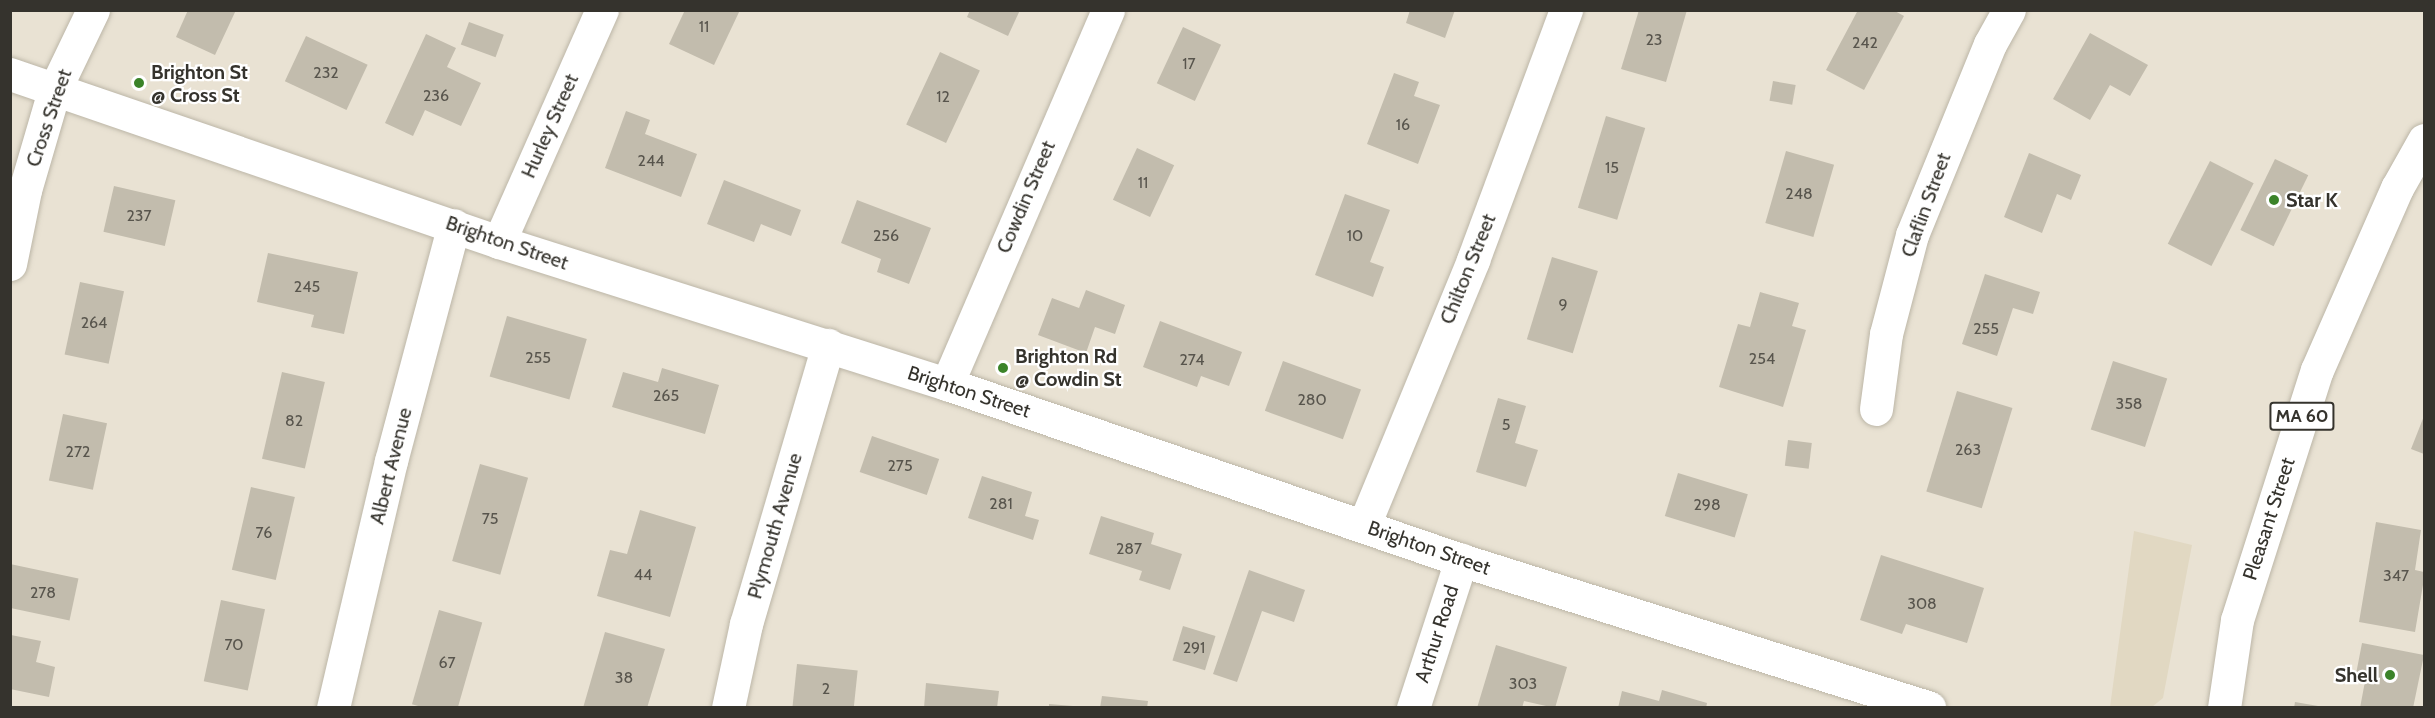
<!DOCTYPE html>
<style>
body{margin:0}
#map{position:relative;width:2435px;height:718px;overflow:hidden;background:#e9e2d3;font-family:Cabin,sans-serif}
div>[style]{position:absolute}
.built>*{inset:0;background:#e1d8c2}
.building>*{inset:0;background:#c2bcad;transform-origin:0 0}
.roads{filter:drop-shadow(0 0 2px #bcb6a7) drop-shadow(0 0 2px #bcb6a7)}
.minor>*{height:33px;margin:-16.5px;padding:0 16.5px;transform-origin:16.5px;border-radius:16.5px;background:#fff}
.tertiary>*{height:33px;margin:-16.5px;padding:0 16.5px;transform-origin:16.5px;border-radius:16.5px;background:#fff}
.secondary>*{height:33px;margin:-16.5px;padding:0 16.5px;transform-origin:16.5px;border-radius:16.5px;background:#fff}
.primary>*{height:33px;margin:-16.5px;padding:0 16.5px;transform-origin:16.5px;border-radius:16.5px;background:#fff}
.dots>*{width:16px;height:16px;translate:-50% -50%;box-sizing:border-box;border:3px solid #fff;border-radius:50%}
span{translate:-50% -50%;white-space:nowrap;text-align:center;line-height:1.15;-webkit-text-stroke:4.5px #fff;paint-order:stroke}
.number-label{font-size:16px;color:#58554d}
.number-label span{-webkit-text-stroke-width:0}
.shield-label span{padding:2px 4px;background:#fff;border:2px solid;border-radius:4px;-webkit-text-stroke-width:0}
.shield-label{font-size:18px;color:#35332d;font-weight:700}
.poi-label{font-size:20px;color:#35332d;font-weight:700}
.left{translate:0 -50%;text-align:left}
.right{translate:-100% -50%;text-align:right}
.street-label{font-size:20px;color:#35332d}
.frame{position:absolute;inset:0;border:12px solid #35332d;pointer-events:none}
</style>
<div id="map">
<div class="built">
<div style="clip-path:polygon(2134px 531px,2192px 545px,2163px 698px,2152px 707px,2110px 707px)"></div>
</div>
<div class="building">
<div style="clip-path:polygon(188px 10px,236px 10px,215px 55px,176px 37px)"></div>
<div style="clip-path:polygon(685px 10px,740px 10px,714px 65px,669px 44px)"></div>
<div style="clip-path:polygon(970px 10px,1020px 10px,1008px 36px,967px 17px)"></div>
<div style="clip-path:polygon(1410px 10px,1455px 10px,1445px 38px,1406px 23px)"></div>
<div style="clip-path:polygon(1639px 10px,1687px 10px,1666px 82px,1621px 69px)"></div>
<div style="clip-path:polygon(1858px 10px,1893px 10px,1904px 16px,1864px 90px,1826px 70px)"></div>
<div style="left:469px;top:22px;width:37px;height:24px;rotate:20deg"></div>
<div style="left:1183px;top:27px;width:42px;height:62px;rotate:25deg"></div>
<div style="clip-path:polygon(2090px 33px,2148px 65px,2130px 96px,2110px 85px,2090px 120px,2053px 99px)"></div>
<div style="clip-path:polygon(426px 34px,456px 48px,447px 67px,481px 83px,461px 126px,425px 110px,413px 136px,385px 123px)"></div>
<div style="left:306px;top:36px;width:68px;height:50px;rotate:25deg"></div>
<div style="left:940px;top:52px;width:44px;height:80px;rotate:25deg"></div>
<div style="clip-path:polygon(1394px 73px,1419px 82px,1414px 96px,1440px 105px,1418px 164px,1367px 144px)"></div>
<div style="left:1773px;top:81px;width:23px;height:20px;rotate:10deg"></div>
<div style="clip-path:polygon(626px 111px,650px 120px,645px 134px,697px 154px,681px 197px,605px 168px)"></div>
<div style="left:1606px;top:116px;width:41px;height:96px;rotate:17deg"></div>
<div style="left:1137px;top:148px;width:41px;height:57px;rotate:25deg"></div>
<div style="left:1786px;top:151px;width:50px;height:75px;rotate:16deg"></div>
<div style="clip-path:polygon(2029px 153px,2081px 175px,2071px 200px,2057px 194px,2042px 233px,2004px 217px)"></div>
<div style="left:2275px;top:159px;width:37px;height:79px;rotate:26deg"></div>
<div style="left:2210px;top:161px;width:49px;height:93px;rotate:27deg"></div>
<div style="clip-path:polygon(724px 180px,801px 210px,791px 236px,761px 224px,754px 242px,707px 224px)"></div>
<div style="left:114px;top:186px;width:63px;height:47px;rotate:13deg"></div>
<div style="clip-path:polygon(1345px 194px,1390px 210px,1370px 262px,1384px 267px,1373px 297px,1315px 275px)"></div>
<div style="clip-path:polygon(857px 200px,931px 228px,909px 284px,877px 272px,881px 259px,841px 243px)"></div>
<div style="clip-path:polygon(268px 253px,358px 272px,344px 334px,311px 327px,314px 315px,257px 302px)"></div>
<div style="left:1552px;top:257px;width:48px;height:86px;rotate:17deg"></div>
<div style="clip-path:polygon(1985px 274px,2040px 292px,2033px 314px,2013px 308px,1997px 356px,1962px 344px)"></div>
<div style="left:80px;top:282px;width:45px;height:74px;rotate:12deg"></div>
<div style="clip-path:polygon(1086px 290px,1125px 305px,1115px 334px,1095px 327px,1086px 353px,1038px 335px,1052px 298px,1079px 308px)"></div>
<div style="clip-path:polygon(1760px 292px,1799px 303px,1792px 326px,1806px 330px,1783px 407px,1719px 387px,1738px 324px,1750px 327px)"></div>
<div style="left:507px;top:316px;width:83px;height:63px;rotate:16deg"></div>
<div style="clip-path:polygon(1160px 321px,1242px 352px,1229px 386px,1201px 376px,1197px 387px,1143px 367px)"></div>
<div style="left:1283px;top:361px;width:83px;height:53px;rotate:20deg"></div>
<div style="left:2113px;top:361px;width:57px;height:72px;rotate:18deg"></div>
<div style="clip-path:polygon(662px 368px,719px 385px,705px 434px,612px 407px,623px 372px,658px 382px)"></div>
<div style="left:282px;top:372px;width:44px;height:89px;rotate:13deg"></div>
<div style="left:1957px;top:391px;width:58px;height:105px;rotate:17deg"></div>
<div style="clip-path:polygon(1498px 398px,1526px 406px,1515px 443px,1538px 450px,1526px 487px,1476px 472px)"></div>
<div style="left:63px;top:414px;width:45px;height:68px;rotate:12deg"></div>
<div style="clip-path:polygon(2424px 416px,2424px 454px,2411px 449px)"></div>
<div style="left:872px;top:436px;width:71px;height:38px;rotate:19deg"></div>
<div style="left:1788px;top:440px;width:24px;height:26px;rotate:7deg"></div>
<div style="left:480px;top:464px;width:50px;height:101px;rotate:16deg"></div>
<div style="left:1678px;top:473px;width:73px;height:45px;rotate:17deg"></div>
<div style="clip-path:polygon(982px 476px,1032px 492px,1025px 516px,1039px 520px,1033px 540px,968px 518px)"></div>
<div style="left:251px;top:487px;width:45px;height:85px;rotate:13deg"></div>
<div style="clip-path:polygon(640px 510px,696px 527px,670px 617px,597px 596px,610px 550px,627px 554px)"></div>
<div style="clip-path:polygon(1101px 516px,1154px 533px,1151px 544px,1182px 554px,1170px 590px,1139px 580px,1142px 571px,1089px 554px)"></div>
<div style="clip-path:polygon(2376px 522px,2421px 530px,2415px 570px,2424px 572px,2424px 579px,2415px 632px,2359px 622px)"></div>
<div style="clip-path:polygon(1881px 555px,1984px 588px,1967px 643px,1906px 624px,1902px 634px,1860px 620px)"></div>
<div style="left:10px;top:564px;width:70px;height:43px;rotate:12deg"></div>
<div style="clip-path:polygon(1249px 570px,1305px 590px,1294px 622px,1262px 611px,1237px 682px,1213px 674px)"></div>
<div style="left:221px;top:600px;width:45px;height:83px;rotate:12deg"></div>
<div style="left:439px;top:610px;width:45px;height:98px;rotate:16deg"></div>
<div style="left:1183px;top:626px;width:34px;height:36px;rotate:17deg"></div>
<div style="clip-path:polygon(605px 632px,665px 649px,647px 708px,583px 708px)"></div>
<div style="clip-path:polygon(11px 635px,41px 641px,36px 662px,55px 667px,49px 697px,10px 689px)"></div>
<div style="clip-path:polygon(2362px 643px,2424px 655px,2413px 708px,2360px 708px,2366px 676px,2356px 674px)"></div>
<div style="clip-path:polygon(1496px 645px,1567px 667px,1555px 708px,1524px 701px,1522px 708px,1477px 708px)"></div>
<div style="left:797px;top:664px;width:61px;height:43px;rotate:6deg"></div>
<div style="clip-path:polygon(926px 683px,999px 691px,997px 708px,924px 708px)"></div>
<div style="clip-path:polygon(1662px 690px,1707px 703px,1706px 708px,1618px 708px,1622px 691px,1659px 701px)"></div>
<div style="clip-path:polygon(1102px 696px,1148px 701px,1147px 708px,1100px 708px)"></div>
<div style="clip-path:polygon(2295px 702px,2318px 706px,2318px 708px,2294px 708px)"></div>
<div style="clip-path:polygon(1049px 704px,1073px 706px,1073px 708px,1049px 708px)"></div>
</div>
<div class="roads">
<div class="minor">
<div style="left:499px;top:242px;width:254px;rotate:-66.1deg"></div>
<div style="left:947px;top:384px;width:407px;rotate:-66.7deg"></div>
<div style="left:1876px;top:409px;width:76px;rotate:-82.4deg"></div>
<div style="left:1886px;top:334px;width:102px;rotate:-75.3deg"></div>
<div style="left:1912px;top:235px;width:206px;rotate:-67.8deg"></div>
<div style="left:1990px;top:44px;width:39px;rotate:-61deg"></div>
<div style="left:1364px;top:525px;width:287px;rotate:-67.6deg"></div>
<div style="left:1473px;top:260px;width:267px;rotate:-69.6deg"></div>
<div style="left:333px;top:708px;width:254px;rotate:-76.8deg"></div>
<div style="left:391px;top:461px;width:244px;rotate:-75.1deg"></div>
<div style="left:728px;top:708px;width:86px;rotate:-77.9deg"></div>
<div style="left:746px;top:624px;width:291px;rotate:-73.6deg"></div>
<div style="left:1413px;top:708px;width:156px;rotate:-72deg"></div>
</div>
<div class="tertiary">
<div style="left:10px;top:264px;width:76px;rotate:-78.5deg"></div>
<div style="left:25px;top:190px;width:103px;rotate:-73.7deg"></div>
<div style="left:54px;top:91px;width:90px;rotate:-64.3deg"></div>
</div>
<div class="secondary">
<div style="left:10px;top:74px;width:517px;rotate:18.96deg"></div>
<div style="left:499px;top:242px;width:470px;rotate:17.6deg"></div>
<div style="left:947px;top:384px;width:543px;rotate:18.9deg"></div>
<div style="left:1461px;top:560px;width:491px;rotate:17.5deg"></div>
</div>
<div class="primary">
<div style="left:2224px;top:708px;width:89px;rotate:-81.6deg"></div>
<div style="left:2237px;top:620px;width:262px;rotate:-72.3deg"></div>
<div style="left:2317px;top:370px;width:199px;rotate:-66.3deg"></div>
<div style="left:2397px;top:188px;width:55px;rotate:-60.6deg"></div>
</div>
</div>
<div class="dots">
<div style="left:139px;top:83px;background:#3b8329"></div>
<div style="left:2274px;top:200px;background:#3b8329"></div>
<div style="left:1003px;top:368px;background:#3b8329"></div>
<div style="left:2390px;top:675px;background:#3b8329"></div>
</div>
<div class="number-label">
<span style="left:704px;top:27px">11</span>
<span style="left:1654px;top:40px">23</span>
<span style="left:1865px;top:43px">242</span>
<span style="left:1189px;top:64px">17</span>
<span style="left:326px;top:73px">232</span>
<span style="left:436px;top:96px">236</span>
<span style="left:943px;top:97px">12</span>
<span style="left:1403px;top:125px">16</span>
<span style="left:651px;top:161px">244</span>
<span style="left:1612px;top:168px">15</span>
<span style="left:1143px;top:183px">11</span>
<span style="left:1799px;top:194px">248</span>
<span style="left:139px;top:216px">237</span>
<span style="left:886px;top:236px">256</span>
<span style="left:1355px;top:236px">10</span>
<span style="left:307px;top:287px">245</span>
<span style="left:1563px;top:305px">9</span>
<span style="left:94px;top:323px">264</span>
<span style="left:1986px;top:329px">255</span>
<span style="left:538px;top:358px">255</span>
<span style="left:1762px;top:359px">254</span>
<span style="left:1192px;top:360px">274</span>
<span style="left:666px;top:396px">265</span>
<span style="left:1312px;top:400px">280</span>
<span style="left:2129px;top:404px">358</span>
<span style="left:294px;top:421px">82</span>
<span style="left:1506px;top:425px">5</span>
<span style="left:1968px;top:450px">263</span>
<span style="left:78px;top:452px">272</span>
<span style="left:900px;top:466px">275</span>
<span style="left:1001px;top:504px">281</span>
<span style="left:1707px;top:505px">298</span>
<span style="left:490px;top:519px">75</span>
<span style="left:264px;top:533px">76</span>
<span style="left:1129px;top:549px">287</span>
<span style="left:643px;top:575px">44</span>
<span style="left:2396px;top:576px">347</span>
<span style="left:43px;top:593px">278</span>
<span style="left:1922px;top:604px">308</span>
<span style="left:234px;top:645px">70</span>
<span style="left:1194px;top:648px">291</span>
<span style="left:447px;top:663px">67</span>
<span style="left:624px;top:678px">38</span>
<span style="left:1523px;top:684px">303</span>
<span style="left:826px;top:689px">2</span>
</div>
<div class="shield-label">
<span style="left:2302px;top:416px">MA 60</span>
</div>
<div class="poi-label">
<span class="left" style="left:151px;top:84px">Brighton St<br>@ Cross St</span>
<span class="left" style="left:2286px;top:200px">Star K</span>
<span class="left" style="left:1015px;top:368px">Brighton Rd<br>@ Cowdin St</span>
<span class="right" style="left:2378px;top:675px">Shell</span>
</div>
<div class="street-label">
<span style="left:49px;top:118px;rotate:-71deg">Cross Street</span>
<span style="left:550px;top:126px;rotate:-66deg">Hurley Street</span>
<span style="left:1026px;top:197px;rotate:-67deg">Cowdin Street</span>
<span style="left:1926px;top:205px;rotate:-70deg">Claflin Street</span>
<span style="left:507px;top:243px;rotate:19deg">Brighton Street</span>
<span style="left:1468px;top:269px;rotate:-68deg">Chilton Street</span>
<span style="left:969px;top:392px;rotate:18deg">Brighton Street</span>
<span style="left:391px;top:466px;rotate:-76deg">Albert Avenue</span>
<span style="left:2269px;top:519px;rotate:-72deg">Pleasant Street</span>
<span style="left:775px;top:526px;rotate:-74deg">Plymouth Avenue</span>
<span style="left:1429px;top:548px;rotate:19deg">Brighton Street</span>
<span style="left:1437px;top:634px;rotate:-72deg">Arthur Road</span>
</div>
<div class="frame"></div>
</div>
